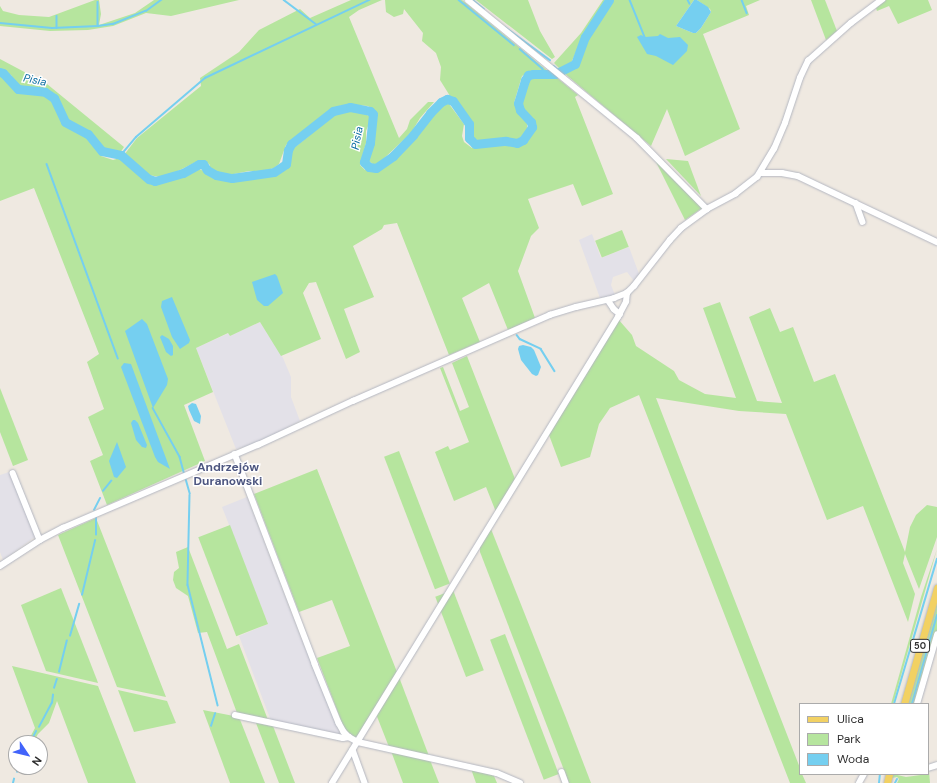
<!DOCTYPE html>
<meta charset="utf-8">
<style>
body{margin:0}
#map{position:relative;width:937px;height:783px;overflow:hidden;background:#efe9e1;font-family:"DM Sans",sans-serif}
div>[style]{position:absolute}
.industrial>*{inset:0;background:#e3e1e8}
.green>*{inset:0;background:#b6e59e;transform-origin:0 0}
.water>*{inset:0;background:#75cff0}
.stream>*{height:1.5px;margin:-0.75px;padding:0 0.75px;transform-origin:0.75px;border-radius:0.75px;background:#75cff0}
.river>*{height:9px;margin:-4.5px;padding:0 4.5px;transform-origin:4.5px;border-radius:4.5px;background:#75cff0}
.roads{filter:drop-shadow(0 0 1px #b4b7c1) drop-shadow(0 0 1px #b4b7c1)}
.minor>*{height:5.5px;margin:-2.75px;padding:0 2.75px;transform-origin:2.75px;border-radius:2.75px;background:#fff}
.major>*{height:7px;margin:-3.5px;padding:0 3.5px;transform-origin:3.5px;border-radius:3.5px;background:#f2d163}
span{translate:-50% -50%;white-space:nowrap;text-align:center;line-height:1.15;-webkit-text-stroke:3px #fff;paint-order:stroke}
.shield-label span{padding:1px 3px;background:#fff;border:1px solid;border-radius:3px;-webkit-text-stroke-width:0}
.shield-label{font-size:9px;color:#2e2e2e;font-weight:700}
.water-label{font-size:11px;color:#0d6fa3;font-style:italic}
.quarter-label{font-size:12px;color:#4d5680;font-weight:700}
.legend{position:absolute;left:799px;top:703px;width:130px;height:72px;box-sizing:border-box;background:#fff;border:1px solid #ababab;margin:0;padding:5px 7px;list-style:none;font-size:12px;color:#2e2e2e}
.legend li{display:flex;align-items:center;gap:8px;height:20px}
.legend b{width:20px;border:1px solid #ababab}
.north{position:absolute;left:8px;top:735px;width:40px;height:40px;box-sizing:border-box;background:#fff;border:1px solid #ababab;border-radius:50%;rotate:125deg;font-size:11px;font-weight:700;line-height:16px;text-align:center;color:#2e2e2e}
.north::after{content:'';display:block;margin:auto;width:14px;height:18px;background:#4264fb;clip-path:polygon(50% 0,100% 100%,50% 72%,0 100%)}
</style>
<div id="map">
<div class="industrial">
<div style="clip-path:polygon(592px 234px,601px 258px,629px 247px,639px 274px,634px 281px,627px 272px,613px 277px,611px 285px,615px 295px,600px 298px,579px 240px)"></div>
<div style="clip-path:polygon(260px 322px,283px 358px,291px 377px,291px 397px,300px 421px,255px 444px,236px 449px,196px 348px,229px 333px,230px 336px)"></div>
<div style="clip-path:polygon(9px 472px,35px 537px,3px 560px,0 552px,0 475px)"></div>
<div style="clip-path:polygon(247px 497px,297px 628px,340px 734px,271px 721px,239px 636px,268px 624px,222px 507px)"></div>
</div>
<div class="green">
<div style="clip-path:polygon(95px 0,99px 0,101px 14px,99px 25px,135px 13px,154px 0,239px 0,171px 16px,146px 13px,113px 26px,88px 30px,50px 31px,0 26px,0 6px,3px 11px,19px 15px,49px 17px)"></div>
<div style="clip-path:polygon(351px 0,382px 0,359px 10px,349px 17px,399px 138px,407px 129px,410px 120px,428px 102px,434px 102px,420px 118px,411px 133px,379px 163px,374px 165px,368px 160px,368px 152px,371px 147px,377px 116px,374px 110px,368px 106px,357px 105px,342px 105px,329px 111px,286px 145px,279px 164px,274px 168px,263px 171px,249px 171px,229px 175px,210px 170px,210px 165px,205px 161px,198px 161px,176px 172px,161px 177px,148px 175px,124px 155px,137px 138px,201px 86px,200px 78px,239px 52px,259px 30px,300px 9px,310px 18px)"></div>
<div style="clip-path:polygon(385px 0,462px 0,549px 72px,527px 73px,522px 76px,514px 103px,518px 111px,527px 123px,527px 129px,523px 135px,517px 140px,494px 139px,485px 142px,474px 139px,470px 122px,456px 99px,450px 96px,440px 80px,441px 67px,436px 53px,422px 41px,423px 33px,404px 9px,403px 14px,394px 17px,386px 12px)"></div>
<div style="clip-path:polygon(476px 0,528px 0,540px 31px,555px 57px,552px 59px)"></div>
<div style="clip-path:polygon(603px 0,605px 0,584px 34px,571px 63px,564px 68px,559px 68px,554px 63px,581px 33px)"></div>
<div style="clip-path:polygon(612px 0,694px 0,676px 26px,693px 33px,696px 33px,701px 28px,711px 12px,710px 9px,697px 0,760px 0,746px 6px,749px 15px,703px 34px,740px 129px,685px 156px,667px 109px,651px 146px,564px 73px,577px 63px,587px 39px)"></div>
<div style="clip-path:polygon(811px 0,825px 0,837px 31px,826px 40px)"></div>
<div style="clip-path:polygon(886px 0,928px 0,932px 10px,898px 24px,889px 6px,877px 11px,876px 8px)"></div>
<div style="clip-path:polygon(0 59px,47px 84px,124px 147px,120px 153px,106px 152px,102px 149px,95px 137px,85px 129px,66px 120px,61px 110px,61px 103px,56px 96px,46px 90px,22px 88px,16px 83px,11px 75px,0 70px)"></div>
<div style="clip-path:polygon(0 75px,7px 79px,11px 86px,16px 91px,48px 97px,55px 105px,63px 123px,75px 132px,89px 137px,101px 156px,113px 160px,120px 158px,145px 180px,157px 184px,168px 182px,199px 169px,225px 180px,237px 181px,274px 174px,288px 165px,290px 151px,309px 136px,334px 113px,342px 111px,361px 112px,369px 116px,370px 121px,366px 131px,366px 143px,360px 165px,365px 170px,378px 171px,393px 159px,425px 125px,438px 108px,445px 103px,449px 104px,464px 124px,462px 136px,464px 142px,472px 148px,501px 144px,516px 146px,524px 143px,535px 129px,533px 121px,522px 108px,520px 103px,523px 91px,533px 76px,552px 78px,556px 77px,578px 95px,575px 97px,613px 194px,582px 206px,573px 184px,528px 199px,539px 228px,531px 236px,518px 271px,535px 318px,508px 330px,489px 283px,462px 298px,480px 342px,449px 355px,397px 223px,384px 225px,382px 229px,353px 246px,374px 297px,344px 309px,360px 352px,346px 359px,316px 282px,309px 283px,303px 293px,321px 339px,281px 356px,260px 322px,230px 336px,228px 333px,196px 348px,213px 392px,184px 405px,205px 461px,107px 505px,90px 461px,103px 455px,88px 417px,104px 409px,87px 362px,99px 354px,34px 188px,0 201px)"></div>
<div style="clip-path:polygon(666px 159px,688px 161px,701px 196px)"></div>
<div style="clip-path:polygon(655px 160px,702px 208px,685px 220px)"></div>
<div style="left:622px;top:230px;width:18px;height:29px;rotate:68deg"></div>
<div style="clip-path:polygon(720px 302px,757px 401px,782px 403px,749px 317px,770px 308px,780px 332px,793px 327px,814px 382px,835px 374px,905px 552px,910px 527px,916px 515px,927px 505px,937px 507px,937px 537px,919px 589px,905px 554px,903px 563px,915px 594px,908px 622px,863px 506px,827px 520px,786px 414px,739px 411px,656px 398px,800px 768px,800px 774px,802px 774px,806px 783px,790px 783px,639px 395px,610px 408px,599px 424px,590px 457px,561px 467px,549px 435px,618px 319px,632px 335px,636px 346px,674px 371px,679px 380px,705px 394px,736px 398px,703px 308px)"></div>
<div style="clip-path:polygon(467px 356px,515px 479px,496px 512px,486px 487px,454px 501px,435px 452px,448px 446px,450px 450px,469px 442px,440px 368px,443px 367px,460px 411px,469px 407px,452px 363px)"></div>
<div style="clip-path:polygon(0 388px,28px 460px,13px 466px,0 432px)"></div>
<div style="left:399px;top:451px;width:142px;height:16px;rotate:69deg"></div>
<div style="clip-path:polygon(317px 469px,397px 672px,362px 731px,355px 738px,349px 735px,344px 728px,317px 658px,350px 646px,332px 600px,299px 612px,254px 494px)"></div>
<div style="clip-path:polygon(96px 518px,121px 582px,166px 697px,117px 687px,58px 535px)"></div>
<div style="left:230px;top:525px;width:106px;height:34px;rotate:69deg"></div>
<div style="clip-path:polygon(491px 529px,566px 718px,591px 783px,569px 783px,480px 552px,480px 546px)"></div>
<div style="clip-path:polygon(188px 547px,227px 649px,239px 644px,268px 720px,237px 713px,207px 632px,198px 633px,188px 596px,176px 588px,173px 580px,174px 572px,179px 568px,176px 552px)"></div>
<div style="clip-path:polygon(937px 549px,893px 704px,891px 704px,921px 597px)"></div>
<div style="clip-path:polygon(61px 588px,97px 680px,98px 683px,46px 671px,21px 605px)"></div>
<div style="left:453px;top:590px;width:86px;height:19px;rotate:69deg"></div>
<div style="clip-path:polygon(937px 603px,937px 631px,916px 704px,908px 704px)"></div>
<div style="left:505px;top:634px;width:150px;height:16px;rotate:69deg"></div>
<div style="clip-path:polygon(12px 666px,98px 686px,136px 783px,88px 783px,57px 701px,49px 723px,38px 734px,33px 743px,27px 743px,35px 728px)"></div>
<div style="clip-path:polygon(399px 677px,429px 756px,389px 747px,376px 714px)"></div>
<div style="clip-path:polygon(118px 690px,167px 701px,176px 723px,134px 732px)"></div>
<div style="clip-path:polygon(203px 710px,239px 717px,265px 783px,230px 783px)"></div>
<div style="clip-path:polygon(256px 723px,273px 726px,295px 783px,279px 783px)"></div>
<div style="clip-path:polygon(391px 751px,430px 760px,439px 783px,403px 783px)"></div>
<div style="clip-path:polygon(471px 769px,489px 774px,494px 776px,497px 783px,476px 783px)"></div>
<div style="clip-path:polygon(929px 771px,930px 783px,897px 783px,899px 779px,897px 777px,892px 778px,893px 774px,906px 777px,928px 774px)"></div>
</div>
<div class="water">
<div style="clip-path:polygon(694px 0,697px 0,708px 7px,711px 12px,701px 28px,696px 33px,693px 33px,676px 26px)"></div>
<div style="clip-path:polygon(660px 34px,668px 38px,680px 37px,688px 45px,687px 51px,673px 65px,656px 56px,647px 54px,637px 37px,641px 35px,645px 37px,658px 36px)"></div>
<div style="clip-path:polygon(275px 274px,277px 276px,283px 293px,268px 306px,264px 306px,257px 300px,252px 282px)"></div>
<div style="clip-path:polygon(172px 297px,190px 340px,189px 343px,180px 349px,172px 337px,161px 307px,162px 301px)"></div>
<div style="clip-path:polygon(142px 319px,147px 324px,168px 379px,167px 385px,153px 408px,125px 331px)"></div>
<div style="clip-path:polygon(162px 335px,169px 339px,173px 346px,173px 355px,171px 356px,166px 352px,160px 337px)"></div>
<div style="clip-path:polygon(523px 345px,531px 347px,534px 350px,541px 367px,538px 375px,536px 376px,532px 374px,521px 360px,518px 349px,519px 346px)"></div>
<div style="clip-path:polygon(124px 363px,131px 364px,170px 469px,158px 462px,155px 457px,121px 367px)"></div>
<div style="clip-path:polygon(192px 403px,196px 404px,201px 416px,200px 424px,194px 421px,189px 410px,188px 406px)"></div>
<div style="clip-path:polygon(133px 420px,135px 420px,138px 423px,147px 445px,146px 448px,142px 447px,136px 440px,131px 423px)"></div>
<div style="clip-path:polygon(117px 442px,126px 467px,117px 478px,114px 477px,109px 461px)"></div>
</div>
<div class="stream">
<div style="left:284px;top:0;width:40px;rotate:37deg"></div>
<div style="left:459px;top:0;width:71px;rotate:39.3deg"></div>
<div style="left:473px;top:0;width:14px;rotate:39deg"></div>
<div style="left:630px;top:0;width:40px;rotate:68deg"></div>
<div style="left:688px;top:0;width:4px;rotate:63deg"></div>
<div style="left:742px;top:0;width:14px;rotate:69deg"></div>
<div style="left:98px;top:2px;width:24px;rotate:90deg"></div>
<div style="left:57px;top:16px;width:12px;rotate:90deg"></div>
<div style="left:0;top:23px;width:52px;rotate:5.5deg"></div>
<div style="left:52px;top:28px;width:46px;rotate:-2.5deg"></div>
<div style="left:98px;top:26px;width:15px;rotate:-8deg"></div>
<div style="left:113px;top:24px;width:35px;rotate:-22deg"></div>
<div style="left:146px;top:11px;width:19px;rotate:-36deg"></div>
<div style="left:505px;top:27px;width:56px;rotate:36.3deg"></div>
<div style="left:520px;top:49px;width:29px;rotate:41deg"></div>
<div style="left:542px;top:68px;width:9px;rotate:54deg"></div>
<div style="left:554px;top:66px;width:8px;rotate:40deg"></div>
<div style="left:121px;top:155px;width:23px;rotate:-50deg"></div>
<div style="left:136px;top:137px;width:91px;rotate:-40.5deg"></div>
<div style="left:205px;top:78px;width:182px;rotate:-25.4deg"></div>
<div style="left:47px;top:164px;width:207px;rotate:69.9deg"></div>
<div style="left:517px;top:335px;width:5px;rotate:53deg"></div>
<div style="left:520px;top:339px;width:23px;rotate:25deg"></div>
<div style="left:541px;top:349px;width:26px;rotate:58deg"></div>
<div style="left:153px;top:408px;width:56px;rotate:61.1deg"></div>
<div style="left:180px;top:457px;width:16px;rotate:75deg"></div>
<div style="left:186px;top:479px;width:15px;rotate:74deg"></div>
<div style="left:103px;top:491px;width:13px;rotate:-51deg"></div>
<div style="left:190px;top:495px;width:90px;rotate:91.3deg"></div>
<div style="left:188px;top:585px;width:124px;rotate:76deg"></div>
<div style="left:94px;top:510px;width:13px;rotate:-63deg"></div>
<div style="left:96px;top:535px;width:17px;rotate:-90deg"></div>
<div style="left:82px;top:595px;width:56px;rotate:-76.5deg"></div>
<div style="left:70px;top:636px;width:33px;rotate:-74deg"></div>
<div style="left:59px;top:672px;width:32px;rotate:-76deg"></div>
<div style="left:54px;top:688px;width:9px;rotate:-72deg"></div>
<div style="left:894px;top:704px;width:151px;rotate:-73.5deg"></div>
<div style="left:912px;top:704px;width:92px;rotate:-74.3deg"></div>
<div style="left:211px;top:726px;width:13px;rotate:-72deg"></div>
<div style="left:39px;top:727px;width:27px;rotate:-62deg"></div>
<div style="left:52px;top:703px;width:8px;rotate:-83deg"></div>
<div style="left:30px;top:743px;width:13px;rotate:-63deg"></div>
<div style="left:17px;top:772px;width:5px;rotate:-68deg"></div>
<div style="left:13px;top:783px;width:4px;rotate:-76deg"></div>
<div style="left:879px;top:783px;width:9px;rotate:-84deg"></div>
<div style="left:895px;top:783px;width:4px;rotate:-63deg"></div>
</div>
<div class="river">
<div style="left:0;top:72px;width:3px;rotate:18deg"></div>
<div style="left:3px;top:73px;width:22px;rotate:47deg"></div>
<div style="left:18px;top:89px;width:27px;rotate:6deg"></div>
<div style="left:45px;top:92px;width:11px;rotate:34deg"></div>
<div style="left:54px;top:98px;width:26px;rotate:65deg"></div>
<div style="left:65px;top:122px;width:26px;rotate:28deg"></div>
<div style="left:88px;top:134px;width:22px;rotate:51deg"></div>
<div style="left:102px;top:151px;width:19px;rotate:12deg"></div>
<div style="left:121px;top:155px;width:37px;rotate:41deg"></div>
<div style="left:149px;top:179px;width:6px;rotate:18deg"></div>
<div style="left:155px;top:181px;width:29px;rotate:-16deg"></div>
<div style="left:183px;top:173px;width:18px;rotate:-29deg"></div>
<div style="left:199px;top:164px;width:4px"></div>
<div style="left:203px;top:164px;width:7px;rotate:56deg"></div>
<div style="left:207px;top:170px;width:10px;rotate:29deg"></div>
<div style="left:216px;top:175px;width:16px;rotate:11deg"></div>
<div style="left:232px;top:178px;width:42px;rotate:-8.1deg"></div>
<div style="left:274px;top:172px;width:14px;rotate:-34deg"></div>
<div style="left:286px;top:164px;width:14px;rotate:-82deg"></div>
<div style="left:288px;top:150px;width:7px;rotate:-63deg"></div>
<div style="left:291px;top:144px;width:53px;rotate:-38.2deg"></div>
<div style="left:333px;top:111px;width:17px;rotate:-13deg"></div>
<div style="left:350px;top:107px;width:20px;rotate:11deg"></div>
<div style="left:370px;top:111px;width:4px;rotate:45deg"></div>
<div style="left:373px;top:114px;width:29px;rotate:96deg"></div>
<div style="left:370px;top:143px;width:20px;rotate:108deg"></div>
<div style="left:364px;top:162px;width:7px;rotate:45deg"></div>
<div style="left:369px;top:167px;width:7px;rotate:8deg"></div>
<div style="left:376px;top:168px;width:21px;rotate:-35deg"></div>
<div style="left:393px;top:156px;width:29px;rotate:-46deg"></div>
<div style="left:413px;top:135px;width:28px;rotate:-52deg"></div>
<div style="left:430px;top:113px;width:16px;rotate:-45deg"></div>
<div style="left:441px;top:102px;width:7px;rotate:-27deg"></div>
<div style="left:447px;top:99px;width:6px;rotate:18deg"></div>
<div style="left:453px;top:101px;width:28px;rotate:55deg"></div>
<div style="left:469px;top:124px;width:14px;rotate:90deg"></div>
<div style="left:469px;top:138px;width:8px;rotate:45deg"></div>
<div style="left:475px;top:144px;width:31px;rotate:-6deg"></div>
<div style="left:506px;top:141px;width:11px;rotate:10deg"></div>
<div style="left:517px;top:143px;width:7px;rotate:-27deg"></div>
<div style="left:523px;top:140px;width:16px;rotate:-55deg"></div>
<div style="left:532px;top:127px;width:5px;rotate:-101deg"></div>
<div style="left:531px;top:122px;width:16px;rotate:-133deg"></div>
<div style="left:520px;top:110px;width:7px;rotate:-106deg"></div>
<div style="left:518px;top:103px;width:24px;rotate:-73deg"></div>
<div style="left:525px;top:80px;width:6px;rotate:-59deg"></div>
<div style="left:528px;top:75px;width:5px;rotate:-11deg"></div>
<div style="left:533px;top:74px;width:22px"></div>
<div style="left:555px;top:74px;width:22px;rotate:-27deg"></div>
<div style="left:575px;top:64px;width:29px;rotate:-70deg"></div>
<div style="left:585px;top:37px;width:44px;rotate:-57deg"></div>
</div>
<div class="roads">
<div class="minor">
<div style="left:468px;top:0;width:218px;rotate:39.2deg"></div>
<div style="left:637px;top:138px;width:100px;rotate:45.4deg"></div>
<div style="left:761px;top:173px;width:21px"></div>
<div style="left:782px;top:173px;width:16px;rotate:11deg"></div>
<div style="left:798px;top:176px;width:154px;rotate:25.4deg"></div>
<div style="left:856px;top:203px;width:20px;rotate:70deg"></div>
<div style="left:608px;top:300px;width:11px;rotate:56deg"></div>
<div style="left:614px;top:309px;width:8px;rotate:40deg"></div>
<div style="left:235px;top:454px;width:225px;rotate:69.1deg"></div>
<div style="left:315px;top:664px;width:64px;rotate:67.9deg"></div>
<div style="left:339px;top:723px;width:10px;rotate:61deg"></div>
<div style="left:344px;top:732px;width:7px;rotate:45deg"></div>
<div style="left:349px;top:737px;width:10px;rotate:29deg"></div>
<div style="left:358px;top:742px;width:142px;rotate:12.6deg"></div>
<div style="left:497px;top:773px;width:25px;rotate:23deg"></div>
<div style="left:13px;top:473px;width:72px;rotate:68.1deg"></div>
<div style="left:0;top:566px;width:48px;rotate:-33deg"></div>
<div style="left:40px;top:540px;width:26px;rotate:-28deg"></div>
<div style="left:63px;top:528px;width:212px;rotate:-23.1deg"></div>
<div style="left:258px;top:445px;width:105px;rotate:-24.9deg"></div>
<div style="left:353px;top:401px;width:215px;rotate:-23.6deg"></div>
<div style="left:550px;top:315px;width:27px;rotate:-17deg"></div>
<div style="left:576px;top:307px;width:39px;rotate:-13deg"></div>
<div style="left:614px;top:298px;width:14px;rotate:-21deg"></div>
<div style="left:627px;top:293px;width:10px;rotate:-45deg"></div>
<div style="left:634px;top:286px;width:58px;rotate:-52deg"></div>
<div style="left:670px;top:240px;width:16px;rotate:-47deg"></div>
<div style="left:681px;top:228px;width:32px;rotate:-36deg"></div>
<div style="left:707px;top:209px;width:32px;rotate:-28deg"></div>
<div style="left:735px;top:194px;width:28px;rotate:-38deg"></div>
<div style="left:757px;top:177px;width:33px;rotate:-59deg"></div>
<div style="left:774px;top:149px;width:28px;rotate:-67deg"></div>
<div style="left:785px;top:123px;width:47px;rotate:-71.6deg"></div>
<div style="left:800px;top:78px;width:19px;rotate:-65deg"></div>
<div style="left:808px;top:61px;width:57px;rotate:-41.5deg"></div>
<div style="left:851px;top:23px;width:39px;rotate:-37deg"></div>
<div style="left:917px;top:704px;width:72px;rotate:-73.8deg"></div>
<div style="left:235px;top:715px;width:110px;rotate:12deg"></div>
<div style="left:343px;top:738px;width:6px;rotate:-9deg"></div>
<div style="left:353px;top:750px;width:35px;rotate:70deg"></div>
<div style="left:928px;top:768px;width:9px;rotate:-18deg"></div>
<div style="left:562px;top:772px;width:12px;rotate:70deg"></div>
<div style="left:332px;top:783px;width:547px;rotate:-58.46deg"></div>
<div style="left:618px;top:317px;width:17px;rotate:-62deg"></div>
<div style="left:626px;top:302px;width:9px;rotate:-84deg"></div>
<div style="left:859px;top:783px;width:10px;rotate:-61deg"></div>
</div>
<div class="major">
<div style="left:904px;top:704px;width:121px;rotate:-74.1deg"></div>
<div style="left:887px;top:783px;width:9px;rotate:-77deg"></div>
</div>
</div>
<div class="shield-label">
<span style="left:920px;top:646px">50</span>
</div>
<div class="water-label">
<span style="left:35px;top:80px;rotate:12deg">Pisia</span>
<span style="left:357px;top:138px;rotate:-79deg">Pisia</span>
</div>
<div class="quarter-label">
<span style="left:228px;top:475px">Andrzejów<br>Duranowski</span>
</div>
<ul class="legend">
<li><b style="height:5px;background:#f2d163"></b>Ulica</li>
<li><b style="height:11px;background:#b6e59e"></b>Park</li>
<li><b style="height:11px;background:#75cff0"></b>Woda</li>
</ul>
<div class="north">N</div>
</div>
